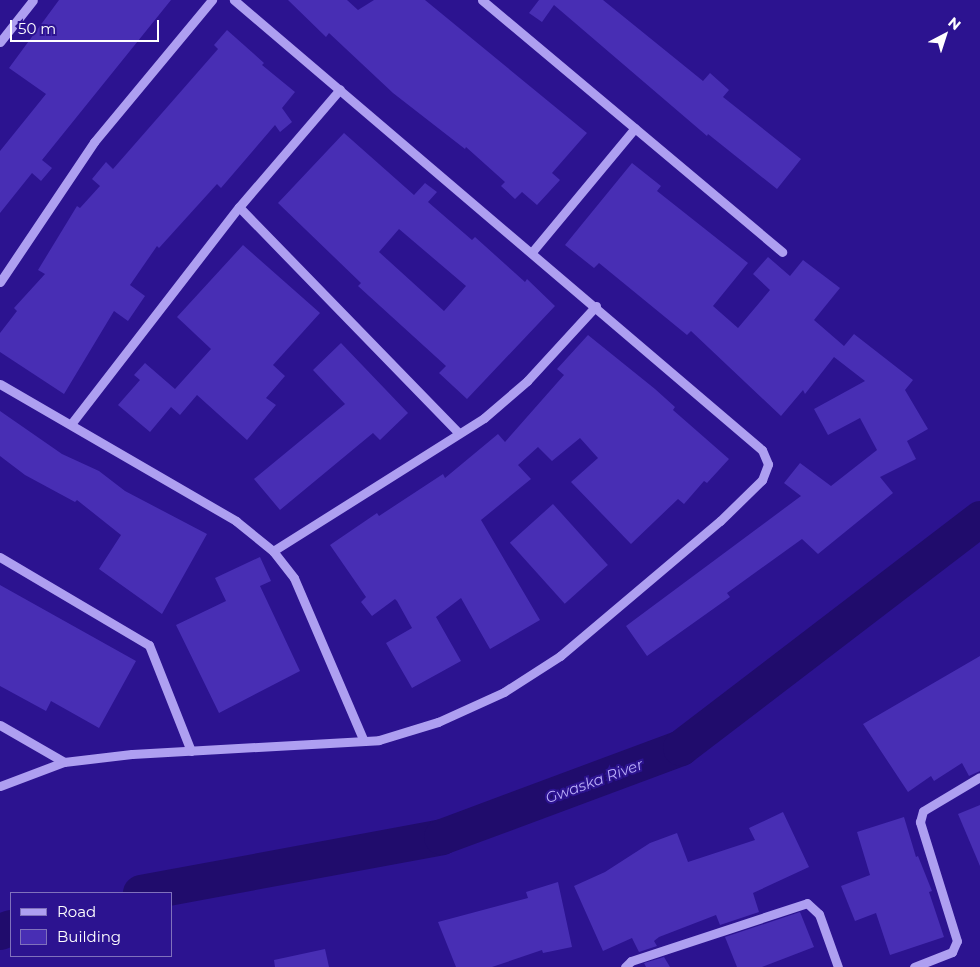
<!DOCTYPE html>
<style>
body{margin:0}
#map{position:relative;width:980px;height:967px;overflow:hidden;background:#2c1390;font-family:Montserrat,sans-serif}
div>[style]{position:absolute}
.river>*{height:36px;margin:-18px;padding:0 18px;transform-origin:18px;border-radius:18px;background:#200c6c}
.building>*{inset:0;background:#482eb4;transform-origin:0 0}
.minor>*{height:9px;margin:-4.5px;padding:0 4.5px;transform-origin:4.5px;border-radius:4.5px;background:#ae9ff1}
span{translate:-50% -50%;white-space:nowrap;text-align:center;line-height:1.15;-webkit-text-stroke:4px #2c1390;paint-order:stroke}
.water-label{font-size:15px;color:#b8abf8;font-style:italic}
.legend{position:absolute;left:10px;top:892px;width:162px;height:65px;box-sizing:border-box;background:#2c1390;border:1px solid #8071bc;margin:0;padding:6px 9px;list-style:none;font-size:15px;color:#fff}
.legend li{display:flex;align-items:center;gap:10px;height:25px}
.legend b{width:25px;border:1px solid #8071bc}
.north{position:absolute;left:920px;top:10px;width:50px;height:50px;-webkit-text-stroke:4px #2c1390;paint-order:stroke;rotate:40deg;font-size:14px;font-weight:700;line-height:20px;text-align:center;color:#fff}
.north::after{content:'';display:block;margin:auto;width:18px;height:22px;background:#fff;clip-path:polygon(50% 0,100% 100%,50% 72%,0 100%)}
.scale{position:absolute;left:10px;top:20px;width:149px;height:22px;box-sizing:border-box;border:2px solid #fff;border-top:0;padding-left:6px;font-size:15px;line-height:18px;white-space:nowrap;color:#fff;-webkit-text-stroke:4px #2c1390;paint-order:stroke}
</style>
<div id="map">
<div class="river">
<div style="left:141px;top:893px;width:306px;rotate:-10.5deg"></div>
<div style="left:442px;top:837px;width:255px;rotate:-20.4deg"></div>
<div style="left:681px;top:748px;width:377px;rotate:-37.4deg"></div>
<div style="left:0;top:932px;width:12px;rotate:-20deg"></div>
</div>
<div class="building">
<div style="clip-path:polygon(59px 0,171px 0,42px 160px,52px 168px,41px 181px,32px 173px,0 213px,0 151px,46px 94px,9px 68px)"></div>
<div style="clip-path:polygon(288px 0,347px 0,358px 10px,374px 0,425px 0,587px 133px,552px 173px,560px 180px,537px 205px,522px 192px,515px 199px,501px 186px,505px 182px,466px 147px,465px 149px,393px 93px,329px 33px,326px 37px)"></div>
<div style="clip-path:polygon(539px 0,603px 0,703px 81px,710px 73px,729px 90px,723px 97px,801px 159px,777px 189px,708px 134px,707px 136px,554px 5px,542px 22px,529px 13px)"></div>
<div style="clip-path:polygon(227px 30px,264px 63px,262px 65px,295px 92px,282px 108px,292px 122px,280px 132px,275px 125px,221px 188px,217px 184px,159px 248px,157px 246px,130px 285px,145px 296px,128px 321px,114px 311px,64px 394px,0 352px,0 333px,17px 311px,14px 308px,45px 274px,38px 270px,77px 206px,80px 208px,100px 186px,92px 179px,106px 162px,113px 169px,218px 49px,214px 45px)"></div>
<div style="clip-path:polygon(evenodd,344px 133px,414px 195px,425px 183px,437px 192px,428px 202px,472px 240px,475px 237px,525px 282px,527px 279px,555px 306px,467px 399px,439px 373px,446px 366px,358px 286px,361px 283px,278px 203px,344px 133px,399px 229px,466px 286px,444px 311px,379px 252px,399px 229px)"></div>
<div style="clip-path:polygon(632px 163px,661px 186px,657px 191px,748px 263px,713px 306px,738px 328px,770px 290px,753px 274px,768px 257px,790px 276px,803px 260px,840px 288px,814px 320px,844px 346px,854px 334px,913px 380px,905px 390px,928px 429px,907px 441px,916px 459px,880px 477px,893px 493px,818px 554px,802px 539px,727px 593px,730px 597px,647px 656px,626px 626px,801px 496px,784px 483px,800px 463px,831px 486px,877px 450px,860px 418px,828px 435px,814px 409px,865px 381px,834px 357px,805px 394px,803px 390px,781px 416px,691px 331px,687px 335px,599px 263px,594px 268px,565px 245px)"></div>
<div style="clip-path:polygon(243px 245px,320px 313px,273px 365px,285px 376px,266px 398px,276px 405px,247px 440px,197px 395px,180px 415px,171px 407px,150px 432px,118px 405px,140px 380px,134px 375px,145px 363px,175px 389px,211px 349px,177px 317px)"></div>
<div style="clip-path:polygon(588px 335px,655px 389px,675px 407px,673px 410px,729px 459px,707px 483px,704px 481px,684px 504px,678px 499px,631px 544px,571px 482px,598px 458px,580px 438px,552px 461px,538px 447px,518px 465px,531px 479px,481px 520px,540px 620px,490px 649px,461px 598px,436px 617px,461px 661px,412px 688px,386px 643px,412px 628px,397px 601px,395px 599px,372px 616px,361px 602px,366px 597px,330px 545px,377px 513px,379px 516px,443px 474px,445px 478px,498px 434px,505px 442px,564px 375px,557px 369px)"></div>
<div style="clip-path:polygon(341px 343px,408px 413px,380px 440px,373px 433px,280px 510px,254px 479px,345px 404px,313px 370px)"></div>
<div style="clip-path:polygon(0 411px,62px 454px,99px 471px,125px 491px,207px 534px,162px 614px,99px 569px,121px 535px,77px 500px,75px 502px,25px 475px,0 456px)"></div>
<div style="left:553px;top:504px;width:82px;height:58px;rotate:48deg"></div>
<div style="clip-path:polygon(260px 557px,271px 581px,260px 586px,300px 671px,219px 713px,176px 625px,226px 601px,215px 578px)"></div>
<div style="clip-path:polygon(0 585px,136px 661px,99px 728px,51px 701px,46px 711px,0 686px)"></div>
<div style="clip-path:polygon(980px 656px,980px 771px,969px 776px,962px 763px,934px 781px,931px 776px,908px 792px,863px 724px)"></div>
<div style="clip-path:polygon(980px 805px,980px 866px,958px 814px)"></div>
<div style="clip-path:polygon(783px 812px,809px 867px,753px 893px,759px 912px,720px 925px,716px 915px,659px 937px,654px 941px,657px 946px,639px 952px,632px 938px,603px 951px,574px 886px,605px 872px,650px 843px,677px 833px,688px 862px,755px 840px,749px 828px)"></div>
<div style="clip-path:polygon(904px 817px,916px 857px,918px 856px,932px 891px,929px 892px,944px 937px,890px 955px,876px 913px,855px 921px,841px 886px,870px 875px,857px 832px)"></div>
<div style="clip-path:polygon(558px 882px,572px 947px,543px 953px,542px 950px,492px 967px,456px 967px,438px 922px,528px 898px,526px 892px)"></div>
<div style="clip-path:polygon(800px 912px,814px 947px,762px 967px,737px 967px,725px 937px)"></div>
<div style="clip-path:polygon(325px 949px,329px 967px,275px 967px,274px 960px)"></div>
<div style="clip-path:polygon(664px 957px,670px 967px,646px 967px,644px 963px)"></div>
</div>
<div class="minor">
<div style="left:482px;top:0;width:392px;rotate:40deg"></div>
<div style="left:0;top:42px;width:53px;rotate:-51.8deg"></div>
<div style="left:239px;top:207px;width:315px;rotate:45.8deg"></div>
<div style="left:532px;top:252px;width:161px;rotate:-50.3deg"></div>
<div style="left:0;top:282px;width:169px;rotate:-56.1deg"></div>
<div style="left:94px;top:142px;width:185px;rotate:-50.3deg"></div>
<div style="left:0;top:384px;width:273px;rotate:30.1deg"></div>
<div style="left:236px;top:521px;width:48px;rotate:39deg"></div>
<div style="left:273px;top:551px;width:34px;rotate:52deg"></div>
<div style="left:294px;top:578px;width:177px;rotate:66.8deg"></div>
<div style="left:71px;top:424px;width:274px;rotate:-52.3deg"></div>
<div style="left:239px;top:207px;width:155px;rotate:-49.4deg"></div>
<div style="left:273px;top:551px;width:249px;rotate:-32.2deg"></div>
<div style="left:484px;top:418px;width:57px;rotate:-40.7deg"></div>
<div style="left:527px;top:381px;width:102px;rotate:-47.4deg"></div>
<div style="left:0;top:557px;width:173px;rotate:30.6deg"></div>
<div style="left:149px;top:645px;width:114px;rotate:68.4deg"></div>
<div style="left:0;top:725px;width:74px;rotate:30deg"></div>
<div style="left:0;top:786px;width:68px;rotate:-20.6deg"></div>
<div style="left:64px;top:762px;width:68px;rotate:-6.7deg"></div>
<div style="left:132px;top:754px;width:247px;rotate:-3.2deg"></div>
<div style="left:379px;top:740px;width:62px;rotate:-17deg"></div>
<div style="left:438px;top:722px;width:72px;rotate:-24.4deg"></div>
<div style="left:504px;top:692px;width:67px;rotate:-32.7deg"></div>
<div style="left:560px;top:656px;width:209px;rotate:-40.2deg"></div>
<div style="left:720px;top:521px;width:59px;rotate:-44.3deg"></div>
<div style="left:762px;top:480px;width:17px;rotate:-69deg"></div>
<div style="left:768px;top:464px;width:15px;rotate:-113deg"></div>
<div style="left:762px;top:450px;width:694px;rotate:-139.56deg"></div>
<div style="left:625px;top:967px;width:8px;rotate:-45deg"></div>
<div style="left:631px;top:961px;width:185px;rotate:-18.2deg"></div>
<div style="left:807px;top:903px;width:16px;rotate:43deg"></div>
<div style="left:819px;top:914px;width:56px;rotate:70.3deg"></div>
<div style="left:914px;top:967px;width:41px;rotate:-21.5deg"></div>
<div style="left:952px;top:952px;width:12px;rotate:-66deg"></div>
<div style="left:957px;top:941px;width:125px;rotate:-107.3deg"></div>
<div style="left:920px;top:822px;width:11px;rotate:-75deg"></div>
<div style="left:923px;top:811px;width:66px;rotate:-30.8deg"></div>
</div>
<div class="water-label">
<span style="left:594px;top:781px;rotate:-20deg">Gwaska River</span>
</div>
<ul class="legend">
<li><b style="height:6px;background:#ae9ff1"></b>Road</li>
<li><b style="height:14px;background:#482eb4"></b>Building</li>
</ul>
<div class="north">N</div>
<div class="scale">50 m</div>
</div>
